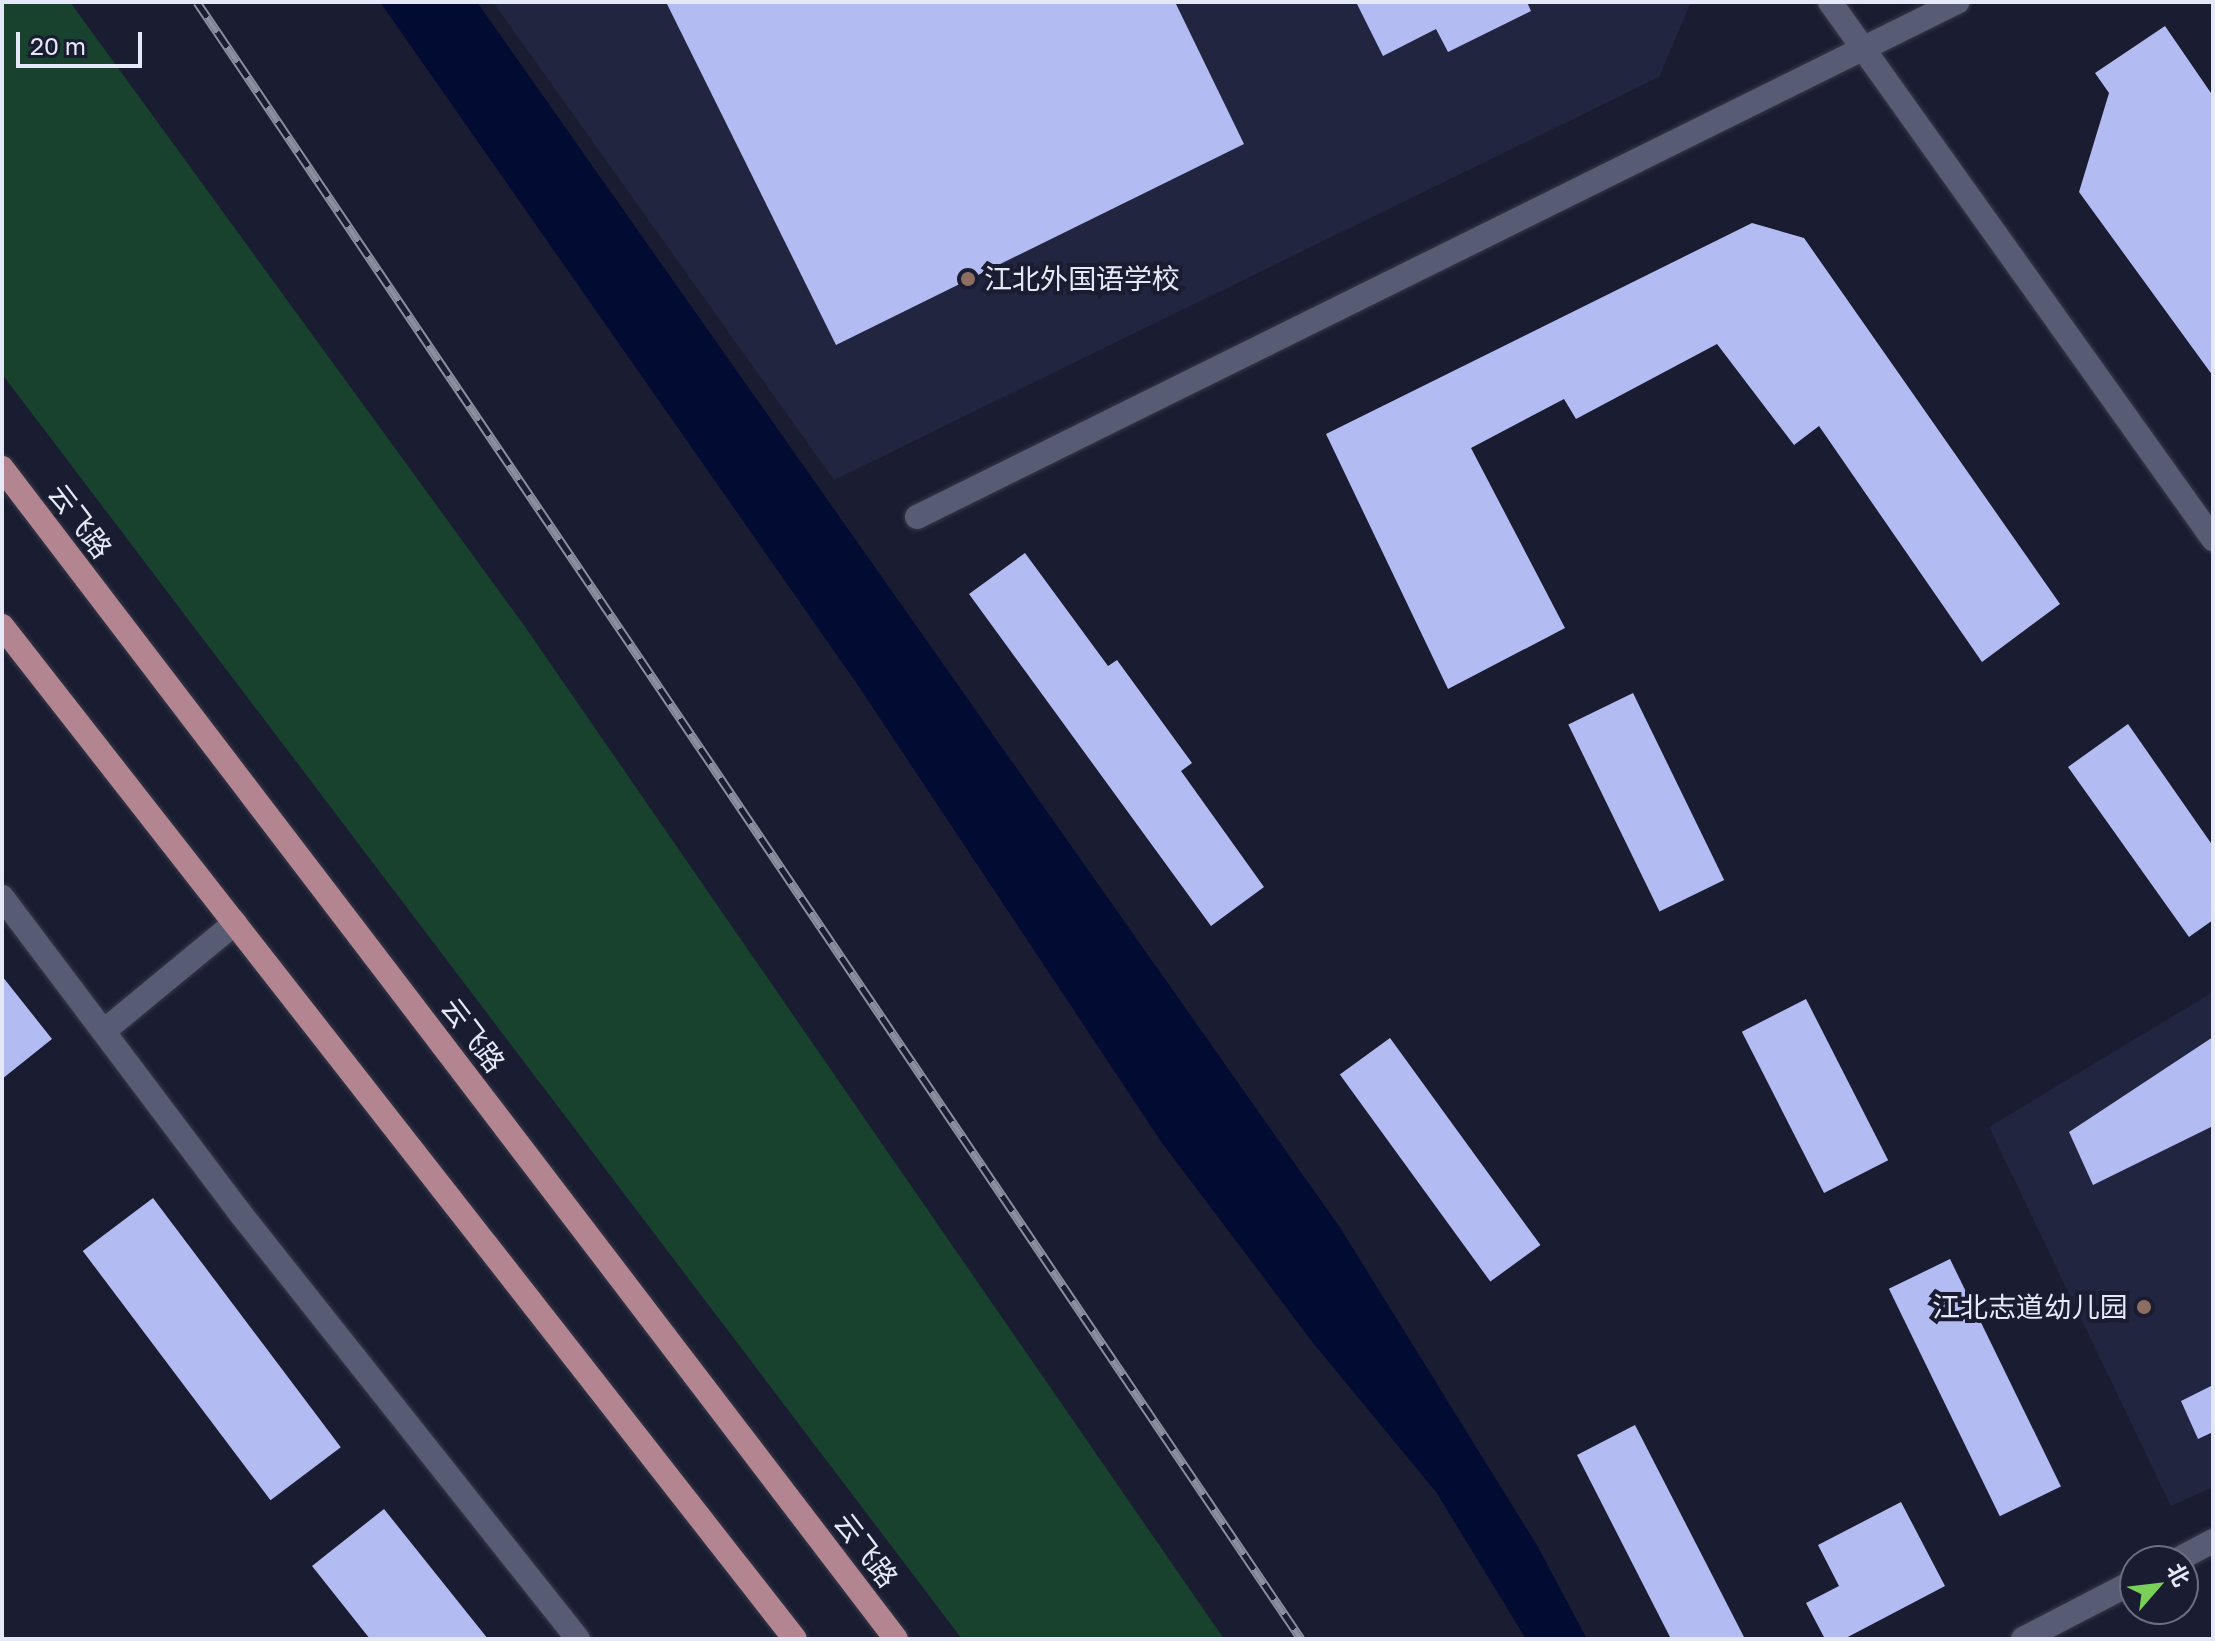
<!DOCTYPE html>
<meta charset="utf-8">
<style>
body{margin:0}
#map{position:relative;width:2215px;height:1641px;overflow:hidden;background:#1a1d31;font-family:"Golos Text","Noto Sans SC",sans-serif}
div>[style]{position:absolute}
.built>*{inset:0;background:#22253f}
.green>*{inset:0;background:#18422e}
.water>*{inset:0;background:#020c33}
.building>*{inset:0;background:#b2bbf2;transform-origin:0 0}
.roads{filter:drop-shadow(0 0 2px #373849) drop-shadow(0 0 2px #373849)}
.minor>*{height:24px;margin:-12px;padding:0 12px;transform-origin:12px;border-radius:12px;background:#575b73}
.major>*{height:24px;margin:-12px;padding:0 12px;transform-origin:12px;border-radius:12px;background:#b38591}
.rail>*{height:9px;margin-top:-4.5px;transform-origin:0;background:repeating-linear-gradient(90deg,#1a1d31 0 18px,#8b8e9f 0 36px);box-sizing:border-box;border-block:2px solid #8b8e9f}
.dots>*{width:22px;height:22px;translate:-50% -50%;box-sizing:border-box;border:4px solid #1a1d31;border-radius:50%}
span{translate:-50% -50%;white-space:nowrap;text-align:center;line-height:1.15;-webkit-text-stroke:8px #1a1d31;paint-order:stroke}
.poi-label{font-size:28px;color:#e5e8f6}
.left{translate:0 -50%;text-align:left}
.right{translate:-100% -50%;text-align:right}
.street-label{font-size:28px;color:#e5e8f6}
.frame{position:absolute;inset:0;border:4px solid #e5e8f6;pointer-events:none}
.north{position:absolute;left:2119px;top:1545px;width:80px;height:80px;box-sizing:border-box;background:#1a1d31;border:2px solid #6b6e80;border-radius:50%;rotate:62deg;font-size:22px;font-weight:700;line-height:32px;text-align:center;color:#e5e8f6}
.north::after{content:'';display:block;margin:auto;width:28px;height:36px;background:#79d158;clip-path:polygon(50% 0,100% 100%,50% 72%,0 100%)}
.scale{position:absolute;left:16px;top:32px;width:126px;height:36px;box-sizing:border-box;border:4px solid #e5e8f6;border-top:0;padding-left:10px;font-size:24px;line-height:28px;white-space:nowrap;color:#e5e8f6;-webkit-text-stroke:6px #1a1d31;paint-order:stroke}
</style>
<div id="map">
<div class="built">
<div style="clip-path:polygon(493px 2px,1691px 2px,1659px 77px,834px 480px)"></div>
<div style="clip-path:polygon(2213px 992px,2213px 1487px,2171px 1506px,1989px 1127px)"></div>
</div>
<div class="green">
<div style="clip-path:polygon(2px 2px,70px 2px,523px 624px,1224px 1639px,962px 1639px,2px 374px)"></div>
</div>
<div class="water">
<div style="clip-path:polygon(380px 2px,477px 2px,1341px 1229px,1538px 1547px,1587px 1639px,1526px 1639px,1436px 1492px,1313px 1343px,1162px 1143px,857px 684px)"></div>
</div>
<div class="building">
<div style="clip-path:polygon(666px 2px,1175px 2px,1244px 144px,836px 345px)"></div>
<div style="clip-path:polygon(1356px 2px,1527px 2px,1531px 11px,1448px 52px,1436px 29px,1383px 56px)"></div>
<div style="clip-path:polygon(2165px 26px,2213px 96px,2213px 376px,2079px 192px,2109px 93px,2095px 73px)"></div>
<div style="clip-path:polygon(1752px 223px,1804px 238px,2060px 604px,1982px 662px,1819px 426px,1794px 445px,1717px 344px,1576px 419px,1564px 399px,1471px 448px,1565px 628px,1448px 689px,1326px 434px)"></div>
<div style="clip-path:polygon(1025px 553px,1108px 666px,1117px 660px,1192px 763px,1181px 771px,1264px 887px,1211px 926px,969px 594px)"></div>
<div style="left:1633px;top:693px;width:208px;height:72px;rotate:64deg"></div>
<div style="clip-path:polygon(2128px 724px,2213px 846px,2213px 920px,2189px 937px,2068px 767px)"></div>
<div style="clip-path:polygon(2px 976px,52px 1039px,2px 1079px)"></div>
<div style="left:1806px;top:999px;width:181px;height:72px;rotate:63deg"></div>
<div style="clip-path:polygon(2213px 1037px,2213px 1126px,2093px 1185px,2069px 1132px)"></div>
<div style="left:1390px;top:1038px;width:256px;height:62px;rotate:54deg"></div>
<div style="left:153px;top:1198px;width:312px;height:88px;rotate:53deg"></div>
<div style="left:1950px;top:1259px;width:253px;height:68px;rotate:64deg"></div>
<div style="clip-path:polygon(2213px 1385px,2213px 1432px,2198px 1439px,2181px 1401px)"></div>
<div style="clip-path:polygon(1635px 1425px,1745px 1639px,1671px 1639px,1577px 1455px)"></div>
<div style="clip-path:polygon(1901px 1502px,1945px 1586px,1844px 1639px,1825px 1639px,1806px 1603px,1839px 1586px,1818px 1545px)"></div>
<div style="clip-path:polygon(384px 1509px,488px 1639px,370px 1639px,312px 1566px)"></div>
</div>
<div class="roads">
<div class="minor">
<div style="left:1830px;top:2px;width:660px;rotate:54.5deg"></div>
<div style="left:917px;top:517px;width:1161px;rotate:-26.34deg"></div>
<div style="left:2px;top:897px;width:396px;rotate:53deg"></div>
<div style="left:240px;top:1213px;width:544px;rotate:51.57deg"></div>
<div style="left:104px;top:1031px;width:170px;rotate:-39.5deg"></div>
<div style="left:2175px;top:1561px;width:43px;rotate:-27.8deg"></div>
<div style="left:2023px;top:1639px;width:126px;rotate:-27.4deg"></div>
</div>
<div class="major">
<div style="left:2px;top:468px;width:1473px;rotate:52.64deg"></div>
<div style="left:2px;top:626px;width:1286px;rotate:51.95deg"></div>
</div>
</div>
<div class="rail">
<div style="left:197px;top:2px;width:1974px;rotate:56deg"></div>
</div>
<div class="dots">
<div style="left:968px;top:279px;background:#8d6e63"></div>
<div style="left:2144px;top:1307px;background:#8d6e63"></div>
</div>
<div class="poi-label">
<span class="left" style="left:984px;top:279px">江北外国语学校</span>
<span class="right" style="left:2128px;top:1307px">江北志道幼儿园</span>
</div>
<div class="street-label">
<span style="left:80px;top:521px;rotate:53deg">云飞路</span>
<span style="left:473px;top:1035px;rotate:53deg">云飞路</span>
<span style="left:866px;top:1550px;rotate:53deg">云飞路</span>
</div>
<div class="frame"></div>
<div class="north">北</div>
<div class="scale">20 m</div>
</div>
